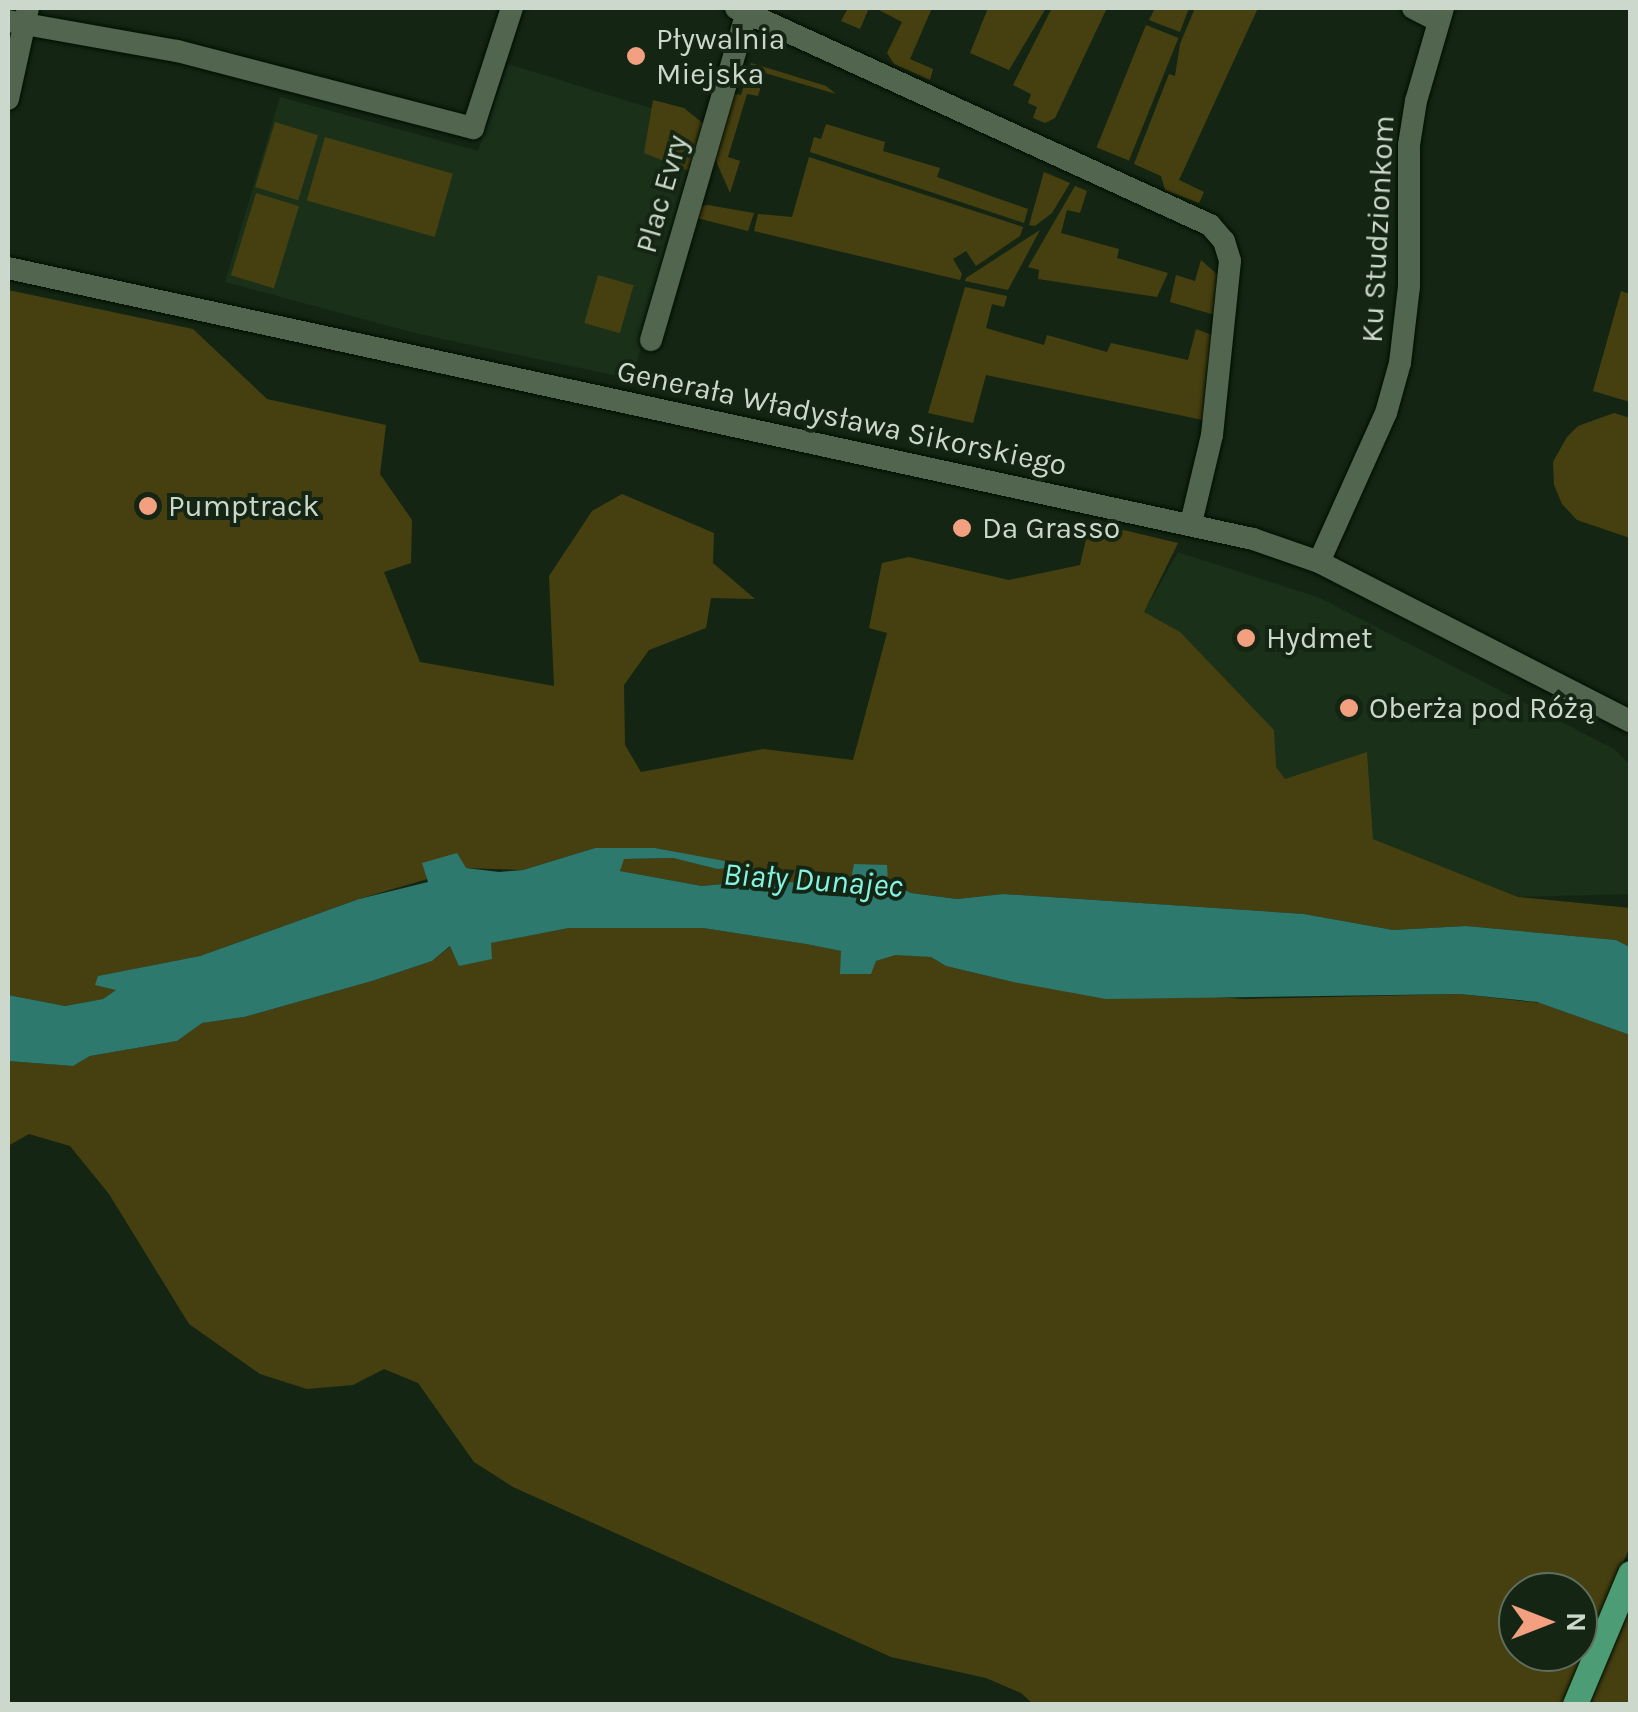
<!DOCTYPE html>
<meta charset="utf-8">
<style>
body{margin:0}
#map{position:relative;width:1638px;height:1712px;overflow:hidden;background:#142613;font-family:Karla,sans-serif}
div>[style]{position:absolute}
.built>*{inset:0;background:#1a3019}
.green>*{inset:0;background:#464010;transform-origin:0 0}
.water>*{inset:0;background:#2d796e}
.roads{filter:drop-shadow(0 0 2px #010e01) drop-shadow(0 0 2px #010e01)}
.minor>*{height:22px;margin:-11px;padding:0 11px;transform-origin:11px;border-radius:11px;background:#51654f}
.major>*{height:25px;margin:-12.5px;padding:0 12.5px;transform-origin:12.5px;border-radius:12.5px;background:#4c9c76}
.dots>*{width:28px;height:28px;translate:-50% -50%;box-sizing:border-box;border:5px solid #142613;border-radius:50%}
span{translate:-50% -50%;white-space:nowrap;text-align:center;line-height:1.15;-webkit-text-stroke:8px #142613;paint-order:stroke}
.poi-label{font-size:30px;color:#ccd8cb}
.left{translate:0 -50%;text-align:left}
.street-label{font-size:30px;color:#ccd8cb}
.water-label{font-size:32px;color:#85f4e3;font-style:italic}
.frame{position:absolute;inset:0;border:10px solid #ccd8cb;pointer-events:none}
.north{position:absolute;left:1498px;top:1572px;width:100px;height:100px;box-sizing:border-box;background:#142613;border:2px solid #5e6d5d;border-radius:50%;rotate:90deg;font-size:28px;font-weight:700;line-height:40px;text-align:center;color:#ccd8cb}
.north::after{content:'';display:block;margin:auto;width:35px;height:45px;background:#f2a080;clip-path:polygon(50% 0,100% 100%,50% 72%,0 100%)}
</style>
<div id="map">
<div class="built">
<div style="clip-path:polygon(508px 64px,705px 125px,632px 379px,415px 333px,225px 282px,280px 97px,478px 151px)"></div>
<div style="clip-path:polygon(1178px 552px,1320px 598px,1614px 749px,1630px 765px,1630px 894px,1518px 897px,1373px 839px,1285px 780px,1144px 612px)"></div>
</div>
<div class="green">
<div style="clip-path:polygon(848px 8px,869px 8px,860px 29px,841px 21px)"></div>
<div style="clip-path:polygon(875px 8px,932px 8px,910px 59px,933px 69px,930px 80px,894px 64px,887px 53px,902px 22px)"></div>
<div style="clip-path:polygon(988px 8px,1046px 8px,1009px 70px,970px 53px)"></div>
<div style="clip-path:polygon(1052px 8px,1107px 8px,1055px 118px,1045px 123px,1033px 118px,1037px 107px,1028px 103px,1031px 94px,1013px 85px)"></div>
<div style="clip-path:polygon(1155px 8px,1189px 8px,1180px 32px,1149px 20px)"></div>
<div style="clip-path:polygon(1195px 8px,1258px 8px,1179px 180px,1204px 192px,1199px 203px,1165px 190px,1161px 176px,1134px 164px,1169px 74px,1175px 76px,1180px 44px)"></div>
<div style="left:1146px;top:25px;width:35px;height:132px;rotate:22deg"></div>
<div style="clip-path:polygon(751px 63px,826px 86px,836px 94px,765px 73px,758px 96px,747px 94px,728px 157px,740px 161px,730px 193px,713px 154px,730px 93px,741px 95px)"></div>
<div style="clip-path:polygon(653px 100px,684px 108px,705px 125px,691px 172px,644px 153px)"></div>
<div style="left:275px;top:122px;width:45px;height:68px;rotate:17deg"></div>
<div style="clip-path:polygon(826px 124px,885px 142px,883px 151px,940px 168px,937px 177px,1028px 209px,1024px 223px,810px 152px,814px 137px,821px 139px)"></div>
<div style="left:325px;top:137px;width:133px;height:66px;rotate:16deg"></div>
<div style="clip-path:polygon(809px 157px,1023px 227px,1020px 236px,976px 266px,966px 251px,953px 259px,962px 274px,960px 280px,754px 231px,758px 214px,792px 217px)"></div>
<div style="clip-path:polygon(1044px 172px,1070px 183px,1052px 213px,1035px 226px,1029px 225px)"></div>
<div style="clip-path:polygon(1075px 186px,1087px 191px,1080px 213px,1067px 210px,1061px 233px,1119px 249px,1117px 258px,1168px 273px,1157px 297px,1038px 279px,1039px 270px,1028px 267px)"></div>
<div style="left:256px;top:193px;width:45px;height:86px;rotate:17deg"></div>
<div style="clip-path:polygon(708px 205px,754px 213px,748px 231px,693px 217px,701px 206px)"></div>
<div style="clip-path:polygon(1040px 230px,1008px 290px,965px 281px,966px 278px)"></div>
<div style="clip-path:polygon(1201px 260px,1220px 277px,1215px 315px,1170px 302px,1176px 275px,1195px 281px)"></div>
<div style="left:598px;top:275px;width:37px;height:50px;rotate:16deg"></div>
<div style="clip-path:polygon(965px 287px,1007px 296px,1004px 307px,992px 304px,986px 328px,1044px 345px,1047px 335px,1107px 352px,1111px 343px,1188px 360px,1196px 329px,1212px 335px,1203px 420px,986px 375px,973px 423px,928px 413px)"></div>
<div style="clip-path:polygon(8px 290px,193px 329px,267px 399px,386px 425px,380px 474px,412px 520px,411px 563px,384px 572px,420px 662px,554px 686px,549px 576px,592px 511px,622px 494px,714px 533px,713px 563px,755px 599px,711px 598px,706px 628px,649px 650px,624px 685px,625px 745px,641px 772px,763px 749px,853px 760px,887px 633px,869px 628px,882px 563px,909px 557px,1009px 580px,1080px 565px,1090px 522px,1178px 543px,1144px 612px,1180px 632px,1274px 730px,1276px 767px,1285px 779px,1367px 752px,1373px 839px,1518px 897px,1630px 908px,1630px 947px,1616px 940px,1466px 926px,1393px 930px,1304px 914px,1003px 894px,957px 899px,911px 893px,888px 882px,886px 865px,851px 884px,754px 881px,702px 886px,620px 871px,623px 859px,673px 858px,717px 869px,730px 863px,655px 848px,595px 848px,523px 870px,465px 868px,359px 899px,200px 956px,99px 976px,116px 990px,103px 999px,65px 1006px,8px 995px)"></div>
<div style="clip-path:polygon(1621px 291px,1630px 294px,1630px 402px,1593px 391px)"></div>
<div style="clip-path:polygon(1614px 413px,1630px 418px,1630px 538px,1577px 520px,1562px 504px,1554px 485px,1553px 462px,1567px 437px,1578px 426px)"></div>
<div style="clip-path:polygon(evenodd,569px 928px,703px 928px,806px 944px,841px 951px,841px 974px,895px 954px,931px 957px,946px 966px,1013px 982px,1244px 999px,1460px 994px,1540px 1003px,1630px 1035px,1630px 1546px,1565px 1704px,1033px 1704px,1021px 1693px,986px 1678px,891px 1657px,513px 1487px,474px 1462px,418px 1383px,384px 1369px,353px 1385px,307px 1389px,260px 1374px,189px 1324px,109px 1194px,70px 1146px,29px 1134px,8px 1146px,8px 1061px,73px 1066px,90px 1056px,177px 1041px,201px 1023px,244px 1017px,372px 981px,432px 961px,451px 946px,460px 966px,490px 943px,569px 928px,1518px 1592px,1578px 1592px,1578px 1652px,1518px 1652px,1518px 1592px)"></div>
<div style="clip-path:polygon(1630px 1603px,1630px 1704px,1587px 1704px)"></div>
</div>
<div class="water">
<div style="clip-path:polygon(595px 848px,655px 848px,730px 862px,729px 868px,717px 869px,673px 858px,624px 859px,620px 871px,702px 886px,754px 881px,850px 884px,854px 864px,887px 865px,888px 882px,911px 893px,957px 899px,1003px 894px,1304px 914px,1393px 930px,1466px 926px,1616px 940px,1630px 947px,1630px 1035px,1537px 1002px,1460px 994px,1106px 999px,1013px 982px,946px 966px,931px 957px,895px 955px,876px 961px,871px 974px,840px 974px,841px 951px,806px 944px,703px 928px,569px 928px,491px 943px,492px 959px,459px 966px,450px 946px,432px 961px,372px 981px,244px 1017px,202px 1023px,177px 1041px,90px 1056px,73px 1066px,8px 1061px,8px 995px,65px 1006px,103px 999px,116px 990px,95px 985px,98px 976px,200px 956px,359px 899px,428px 882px,422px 863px,457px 853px,466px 868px,499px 872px,523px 870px)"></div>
</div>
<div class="roads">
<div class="minor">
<div style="left:736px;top:8px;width:521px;rotate:24.6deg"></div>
<div style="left:1210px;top:225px;width:21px;rotate:49deg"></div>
<div style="left:1224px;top:241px;width:21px;rotate:73deg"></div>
<div style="left:1230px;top:261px;width:175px;rotate:95.9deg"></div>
<div style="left:1212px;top:435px;width:90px;rotate:103.4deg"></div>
<div style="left:1413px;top:8px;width:28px;rotate:27deg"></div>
<div style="left:8px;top:21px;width:172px;rotate:10.1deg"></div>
<div style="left:177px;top:51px;width:306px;rotate:14.6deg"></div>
<div style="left:473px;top:128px;width:126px;rotate:-72deg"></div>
<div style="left:8px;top:99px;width:93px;rotate:-77.6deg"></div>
<div style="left:8px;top:268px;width:1274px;rotate:12.28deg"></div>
<div style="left:1253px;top:539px;width:70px;rotate:19.2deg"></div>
<div style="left:1319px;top:562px;width:349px;rotate:27.1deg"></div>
<div style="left:651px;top:340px;width:346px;rotate:-73.7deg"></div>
<div style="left:1319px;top:562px;width:163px;rotate:-65.8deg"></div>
<div style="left:1386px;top:413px;width:52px;rotate:-74.4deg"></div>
<div style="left:1400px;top:363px;width:78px;rotate:-83.3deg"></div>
<div style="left:1409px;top:286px;width:141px;rotate:-90deg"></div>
<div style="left:1409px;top:145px;width:45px;rotate:-81deg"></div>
<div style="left:1416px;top:101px;width:97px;rotate:-73.8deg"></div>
</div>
<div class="major">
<div style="left:1575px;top:1704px;width:142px;rotate:-67.2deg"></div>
</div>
</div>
<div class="dots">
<div style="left:636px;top:56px;background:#f2a080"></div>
<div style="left:148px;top:506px;background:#f2a080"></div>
<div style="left:962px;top:528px;background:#f2a080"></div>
<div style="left:1246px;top:638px;background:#f2a080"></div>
<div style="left:1349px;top:708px;background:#f2a080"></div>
</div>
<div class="poi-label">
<span class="left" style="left:656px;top:56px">Pływalnia<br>Miejska</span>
<span class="left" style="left:168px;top:506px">Pumptrack</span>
<span class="left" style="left:982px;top:528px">Da Grasso</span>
<span class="left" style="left:1266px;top:638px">Hydmet</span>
<span class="left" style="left:1369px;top:708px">Oberża pod Różą</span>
</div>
<div class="street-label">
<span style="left:662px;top:194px;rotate:-74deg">Plac Evry</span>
<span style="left:1378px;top:229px;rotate:-87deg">Ku Studzionkom</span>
<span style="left:842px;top:418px;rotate:12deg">Generała Władysława Sikorskiego</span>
</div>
<div class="water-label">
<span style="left:813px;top:881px;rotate:4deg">Biały Dunajec</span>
</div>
<div class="frame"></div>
<div class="north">N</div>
</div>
